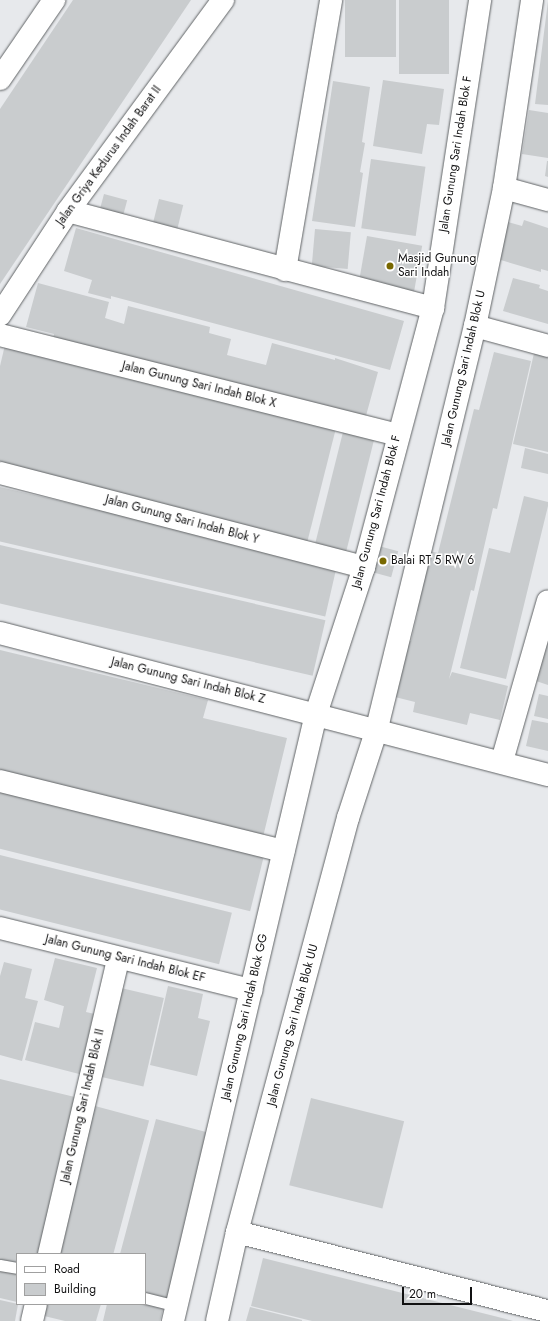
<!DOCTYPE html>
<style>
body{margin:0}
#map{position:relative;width:548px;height:1321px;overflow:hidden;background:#e7e9ec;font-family:Jost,sans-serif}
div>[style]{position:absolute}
.building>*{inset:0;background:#c9ccce;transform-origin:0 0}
.roads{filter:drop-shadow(0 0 1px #616466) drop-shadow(0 0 1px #616466)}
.service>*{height:11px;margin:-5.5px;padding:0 5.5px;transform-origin:5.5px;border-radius:5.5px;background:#fff}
.minor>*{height:22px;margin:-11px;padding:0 11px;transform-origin:11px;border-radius:11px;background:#fff}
.dots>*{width:11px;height:11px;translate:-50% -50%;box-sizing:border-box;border:2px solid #fff;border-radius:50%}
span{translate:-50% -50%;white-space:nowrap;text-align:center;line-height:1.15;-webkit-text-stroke:3px #fff;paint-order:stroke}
.street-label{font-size:12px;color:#111112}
.poi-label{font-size:12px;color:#111112}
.left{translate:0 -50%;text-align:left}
.legend{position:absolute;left:16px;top:1253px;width:130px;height:52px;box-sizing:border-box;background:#fff;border:1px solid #a0a0a0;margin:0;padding:5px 7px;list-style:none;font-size:12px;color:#111112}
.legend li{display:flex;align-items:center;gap:8px;height:20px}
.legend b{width:20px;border:1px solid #a0a0a0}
.scale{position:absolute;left:402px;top:1287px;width:70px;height:18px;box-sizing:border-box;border:2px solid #111112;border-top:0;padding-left:5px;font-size:12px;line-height:14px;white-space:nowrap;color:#111112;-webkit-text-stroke:3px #fff;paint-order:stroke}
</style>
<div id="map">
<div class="building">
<div style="clip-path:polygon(73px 0,191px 0,0 284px,0 109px)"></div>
<div style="left:345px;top:0;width:51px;height:57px"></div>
<div style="left:399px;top:0;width:50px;height:74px"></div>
<div style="clip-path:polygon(548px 1px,548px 105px,535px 104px)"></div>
<div style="clip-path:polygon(383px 80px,444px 89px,439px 125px,427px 124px,422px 154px,373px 146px)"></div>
<div style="clip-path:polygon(333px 81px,370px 87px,362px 142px,365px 143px,360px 172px,363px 173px,355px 227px,312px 221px)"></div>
<div style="clip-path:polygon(529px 110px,548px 113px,548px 158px,522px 154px)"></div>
<div style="left:371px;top:159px;width:55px;height:70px;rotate:8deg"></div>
<div style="clip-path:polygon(547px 161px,548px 161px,548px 177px,545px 176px)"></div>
<div style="left:104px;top:194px;width:24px;height:23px;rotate:15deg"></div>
<div style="left:159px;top:199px;width:25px;height:30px;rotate:14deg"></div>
<div style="clip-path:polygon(524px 220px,548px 228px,548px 271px,541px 269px,541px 272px,494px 258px,505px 221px,522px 226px)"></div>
<div style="clip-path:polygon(76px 228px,404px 321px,390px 370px,111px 296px,111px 299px,88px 293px,92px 280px,64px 271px)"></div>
<div style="left:315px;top:229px;width:36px;height:37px;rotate:5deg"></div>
<div style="left:367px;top:236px;width:56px;height:51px;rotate:10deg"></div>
<div style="clip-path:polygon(513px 278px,540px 285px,539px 288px,548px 291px,548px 324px,503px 311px)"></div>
<div style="clip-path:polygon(38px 283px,109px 302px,105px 318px,124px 324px,128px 306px,210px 327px,209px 333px,231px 339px,227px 355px,246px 360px,266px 365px,272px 343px,335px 360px,335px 358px,378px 372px,364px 423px,53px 342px,54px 334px,26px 327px)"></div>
<div style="clip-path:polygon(5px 345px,336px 428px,307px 543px,0 467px,0 366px)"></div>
<div style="clip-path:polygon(535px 349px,548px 352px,548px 452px,513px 444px)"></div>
<div style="clip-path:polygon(494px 352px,531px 361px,497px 509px,493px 508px,474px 591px,471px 590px,449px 679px,452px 672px,508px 686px,500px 720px,470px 713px,467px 725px,413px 712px,415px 702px,387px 695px,401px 639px,411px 641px,418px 611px,414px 610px,429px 551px,438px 553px,474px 409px,479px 410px)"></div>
<div style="left:343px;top:432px;width:32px;height:117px;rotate:14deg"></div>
<div style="clip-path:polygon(525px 448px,548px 454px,548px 474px,521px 468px)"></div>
<div style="left:0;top:487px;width:346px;height:53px;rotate:13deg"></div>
<div style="clip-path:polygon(524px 496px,548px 502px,548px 506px,506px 679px,460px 668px,489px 548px,510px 553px)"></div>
<div style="left:0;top:545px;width:334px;height:57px;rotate:13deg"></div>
<div style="left:375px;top:545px;width:24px;height:27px;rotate:15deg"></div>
<div style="clip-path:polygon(548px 638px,548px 685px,536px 681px)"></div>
<div style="clip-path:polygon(0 650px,208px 700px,203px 718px,287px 738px,263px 837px,0 774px)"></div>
<div style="clip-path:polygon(539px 694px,548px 696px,548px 719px,534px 716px)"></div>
<div style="clip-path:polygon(532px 720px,548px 723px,548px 751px,526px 746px)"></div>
<div style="left:0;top:786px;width:273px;height:61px;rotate:14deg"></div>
<div style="left:0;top:855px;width:239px;height:53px;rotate:14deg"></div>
<div style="clip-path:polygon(55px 958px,97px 968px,86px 1012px,99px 1015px,83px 1075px,25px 1060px,35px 1022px,59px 1028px,64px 1006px,73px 1009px,44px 1000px)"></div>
<div style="clip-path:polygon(4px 962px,32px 969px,25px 998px,38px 1001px,22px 1061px,0 1055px,0 976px)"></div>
<div style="clip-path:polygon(168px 986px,203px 994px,198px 1018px,210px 1021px,197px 1076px,150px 1065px)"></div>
<div style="left:121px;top:988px;width:44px;height:91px;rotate:13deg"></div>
<div style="clip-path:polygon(0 1079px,79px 1098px,45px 1254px,17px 1254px,17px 1267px,0 1263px)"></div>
<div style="left:311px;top:1098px;width:96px;height:90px;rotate:14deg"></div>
<div style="left:95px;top:1106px;width:56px;height:153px;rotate:15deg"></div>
<div style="clip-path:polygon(156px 1119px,210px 1133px,166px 1301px,145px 1295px,145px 1254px,120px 1254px)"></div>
<div style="clip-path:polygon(263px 1258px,506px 1319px,513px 1321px,312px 1321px,251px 1306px)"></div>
<div style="clip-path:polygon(0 1266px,17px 1270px,17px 1302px,0 1298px)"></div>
<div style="clip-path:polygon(0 1300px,18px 1304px,15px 1321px,0 1321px)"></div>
<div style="clip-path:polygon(145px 1300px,164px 1305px,160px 1321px,103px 1321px,107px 1304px,145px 1304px)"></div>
<div style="clip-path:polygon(43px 1304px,101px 1304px,96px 1321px,65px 1321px,40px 1315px)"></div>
<div style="clip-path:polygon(250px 1307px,302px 1320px,302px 1321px,246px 1321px)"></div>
</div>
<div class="roads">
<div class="service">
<div style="left:0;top:1265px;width:17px;rotate:10deg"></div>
<div style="left:145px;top:1298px;width:33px;rotate:14deg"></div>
</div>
<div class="minor">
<div style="left:0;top:79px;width:96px;rotate:-55.6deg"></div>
<div style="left:504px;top:188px;width:46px;rotate:15.3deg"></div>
<div style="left:68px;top:211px;width:378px;rotate:14.9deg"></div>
<div style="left:285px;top:270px;width:274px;rotate:-80.3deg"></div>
<div style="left:0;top:315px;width:124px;rotate:-56.8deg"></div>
<div style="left:68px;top:211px;width:262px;rotate:-53.7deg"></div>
<div style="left:475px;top:326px;width:76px;rotate:15.3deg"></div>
<div style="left:0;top:335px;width:411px;rotate:14.1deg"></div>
<div style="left:0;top:473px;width:376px;rotate:14.5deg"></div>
<div style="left:0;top:633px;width:566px;rotate:14.53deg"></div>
<div style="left:502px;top:761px;width:166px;rotate:-74deg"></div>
<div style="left:0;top:781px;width:292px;rotate:13.9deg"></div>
<div style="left:0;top:928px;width:259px;rotate:13.9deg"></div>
<div style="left:237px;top:1232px;width:321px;rotate:14.3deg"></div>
<div style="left:49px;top:1254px;width:303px;rotate:-76.8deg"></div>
<div style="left:32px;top:1321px;width:17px;rotate:-77deg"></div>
<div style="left:173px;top:1321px;width:624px;rotate:-76.74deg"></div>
<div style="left:316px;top:714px;width:155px;rotate:-71.9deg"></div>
<div style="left:364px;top:567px;width:268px;rotate:-75.1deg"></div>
<div style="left:433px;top:308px;width:312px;rotate:-81.3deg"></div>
<div style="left:217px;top:1321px;width:91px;rotate:-77.3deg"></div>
<div style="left:237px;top:1232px;width:429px;rotate:-75deg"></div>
<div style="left:348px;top:818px;width:90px;rotate:-72deg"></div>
<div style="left:376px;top:732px;width:418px;rotate:-76.3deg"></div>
<div style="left:475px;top:326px;width:141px;rotate:-78.1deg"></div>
<div style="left:504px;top:188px;width:190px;rotate:-81.5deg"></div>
</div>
</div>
<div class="dots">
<div style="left:390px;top:266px;background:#786800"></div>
<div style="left:383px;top:561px;background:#786800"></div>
</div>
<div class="street-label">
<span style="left:456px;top:154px;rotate:-81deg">Jalan Gunung Sari Indah Blok F</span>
<span style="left:109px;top:156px;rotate:-54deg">Jalan Griya Kedurus Indah Barat II</span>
<span style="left:464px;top:368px;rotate:-77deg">Jalan Gunung Sari Indah Blok U</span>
<span style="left:199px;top:385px;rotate:14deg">Jalan Gunung Sari Indah Blok X</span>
<span style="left:377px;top:512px;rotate:-75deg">Jalan Gunung Sari Indah Blok F</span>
<span style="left:182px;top:520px;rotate:15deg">Jalan Gunung Sari Indah Blok Y</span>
<span style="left:188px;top:681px;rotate:14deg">Jalan Gunung Sari Indah Blok Z</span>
<span style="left:125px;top:959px;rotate:14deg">Jalan Gunung Sari Indah Blok EF</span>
<span style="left:245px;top:1017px;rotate:-77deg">Jalan Gunung Sari Indah Blok GG</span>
<span style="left:293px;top:1025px;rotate:-75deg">Jalan Gunung Sari Indah Blok UU</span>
<span style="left:83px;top:1106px;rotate:-77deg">Jalan Gunung Sari Indah Blok II</span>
</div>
<div class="poi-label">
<span class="left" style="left:398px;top:266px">Masjid Gunung<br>Sari Indah</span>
<span class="left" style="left:391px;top:561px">Balai RT 5 RW 6</span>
</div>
<ul class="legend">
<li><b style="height:5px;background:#fff"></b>Road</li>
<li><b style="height:11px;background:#c9ccce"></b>Building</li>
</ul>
<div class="scale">20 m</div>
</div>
